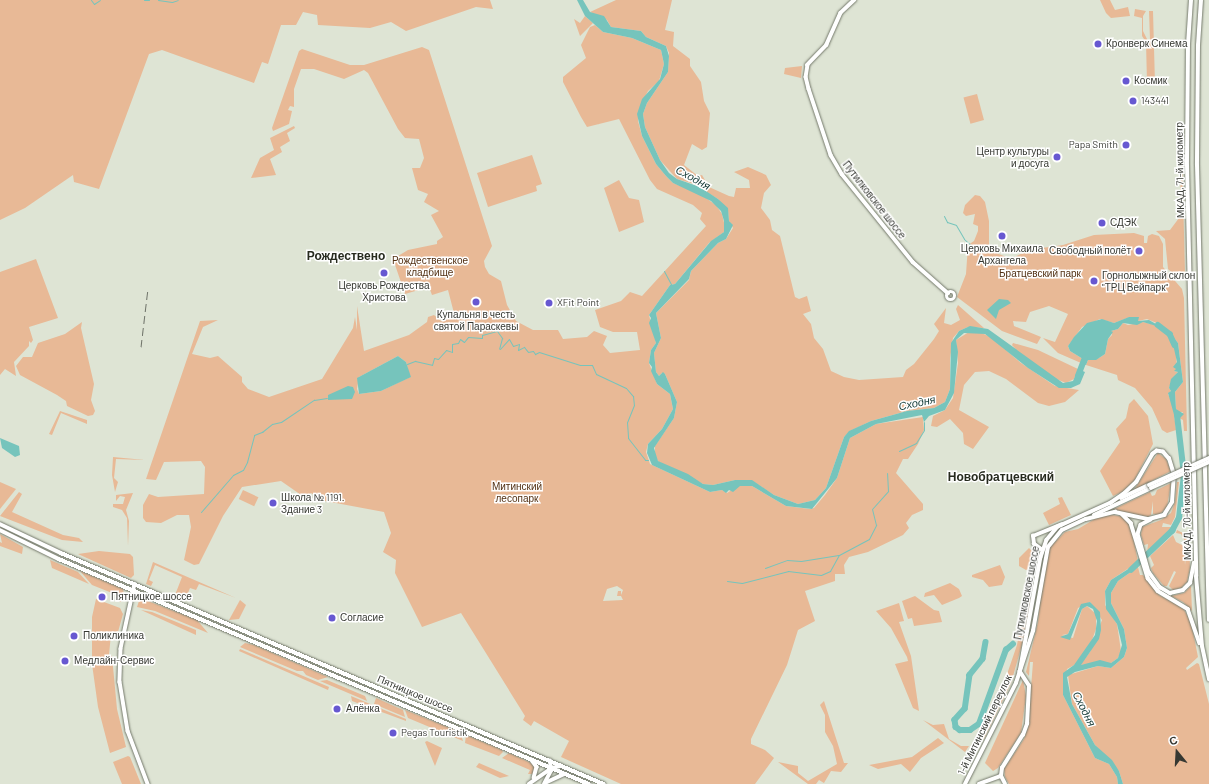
<!DOCTYPE html>
<meta charset="utf-8">
<style>
body{margin:0}
#map{position:relative;width:1209px;height:784px;overflow:hidden;background:#dee4d4;font-family:Barlow,sans-serif}
div>[style]{position:absolute}
.green>*{inset:0;background:#e8b996;transform-origin:0 0}
.water>*{inset:0;background:#76c4bc}
.stream>*{height:1px;margin:-0.5px;padding:0 0.5px;transform-origin:0.5px;border-radius:0.5px;background:#76c4bc}
.river>*{height:5.5px;margin:-2.75px;padding:0 2.75px;transform-origin:2.75px;border-radius:2.75px;background:#76c4bc}
.roads{filter:drop-shadow(0 0 1px #74796b) drop-shadow(0 0 1px #74796b)}
.secondary>*{height:3.5px;margin:-1.75px;padding:0 1.75px;transform-origin:1.75px;border-radius:1.75px;background:#fff}
.secondary>.ring{margin:-1.75px;padding:0;box-sizing:content-box;background:none;border:3.5px solid #fff;border-radius:50%}
.primary>*{height:3.5px;margin:-1.75px;padding:0 1.75px;transform-origin:1.75px;border-radius:1.75px;background:#fff}
.highway>*{height:4px;margin:-2px;padding:0 2px;transform-origin:2px;border-radius:2px;background:#fff}
.rail>*{height:1px;margin-top:-0.5px;transform-origin:0;background:repeating-linear-gradient(90deg,#6f7369 0 8px,transparent 0 12px)}
.bridges{filter:drop-shadow(0 0 1px #74796b) drop-shadow(0 0 1px #74796b)}
.secondary-bridge>*{height:3.5px;margin:-1.75px;padding:0 1.75px;transform-origin:1.75px;border-radius:1.75px;background:#fff}
.dots>*{width:11px;height:11px;translate:-50% -50%;box-sizing:border-box;border:2px solid #fff;border-radius:50%}
span{translate:-50% -50%;white-space:nowrap;text-align:center;line-height:1.15;-webkit-text-stroke:3px #fff;paint-order:stroke}
.poi-label{font-size:10px;color:#363832}
.left{translate:0 -50%;text-align:left}
.right{translate:-100% -50%;text-align:right}
.street-label{font-size:10px;color:#363832}
.park-label{font-size:10px;color:#523013}
.water-label{font-size:11px;color:#153b37;font-style:italic}
.quarter-label{font-size:12px;color:#272b1f;font-weight:700}
.north{position:absolute;left:1157px;top:732px;width:40px;height:40px;-webkit-text-stroke:3px #fff;paint-order:stroke;rotate:342deg;font-size:11px;font-weight:700;line-height:16px;text-align:center;color:#363832}
.north::after{content:'';display:block;margin:auto;width:14px;height:18px;background:#363832;clip-path:polygon(50% 0,100% 100%,50% 72%,0 100%)}
</style>
<div id="map">
<div class="green">
<div style="clip-path:polygon(0 0,490px 0,493px 9px,476px 7px,406px 31px,391px 22px,370px 28px,318px 25px,317px 15px,303px 12px,296px 25px,281px 25px,268px 64px,262px 62px,254px 83px,162px 50px,149px 54px,99px 189px,74px 182px,73px 175px,25px 208px,0 220px)"></div>
<div style="clip-path:polygon(616px 0,672px 0,665px 30px,674px 32px,673px 46px,690px 59px,690px 66px,701px 82px,704px 101px,710px 113px,707px 147px,702px 150px,692px 144px,684px 165px,698px 176px,702px 175px,709px 187px,729px 196px,734px 197px,736px 188px,750px 188px,749px 180px,734px 172px,748px 167px,766px 175px,771px 185px,764px 193px,761px 208px,770px 220px,772px 230px,780px 236px,795px 297px,799px 299px,807px 296px,811px 311px,803px 314px,811px 324px,814px 338px,823px 349px,831px 371px,844px 377px,859px 380px,903px 377px,906px 370px,914px 364px,934px 339px,939px 331px,934px 324px,946px 308px,944px 323px,951px 325px,960px 320px,956px 309px,958px 305px,984px 328px,968px 327px,959px 331px,953px 338px,950px 359px,950px 389px,945px 402px,934px 408px,907px 411px,871px 421px,850px 431px,844px 437px,826px 488px,815px 500px,798px 504px,774px 495px,754px 482px,735px 480px,713px 485px,703px 484px,659px 462px,655px 457px,655px 446px,674px 418px,677px 402px,665px 374px,662px 373px,659px 376px,656px 372px,654px 353px,661px 338px,656px 313px,689px 280px,691px 271px,718px 243px,726px 239px,733px 228px,729px 221px,728px 211px,718px 199px,694px 184px,677px 179px,660px 160px,645px 127px,643px 114px,647px 103px,668px 72px,669px 53px,666px 46px,646px 37px,641px 31px,611px 27px,607px 20px,590px 12px)"></div>
<div style="clip-path:polygon(1100px 0,1110px 0,1115px 10px,1128px 7px,1130px 16px,1111px 18px,1106px 13px)"></div>
<div style="clip-path:polygon(1135px 9px,1146px 11px,1143px 16px,1143px 31px,1148px 41px,1150px 40px,1149px 11px,1153px 11px,1155px 84px,1147px 83px,1146px 42px,1142px 36px,1142px 18px,1134px 16px)"></div>
<div style="clip-path:polygon(585px 16px,593px 23px,580px 36px,574px 19px,580px 23px)"></div>
<div style="clip-path:polygon(evenodd,595px 25px,603px 32px,632px 38px,661px 50px,664px 64px,659px 81px,648px 91px,640px 107px,638px 121px,642px 136px,656px 164px,666px 176px,673px 183px,700px 194px,716px 205px,722px 214px,725px 227px,724px 232px,709px 243px,675px 284px,670px 285px,649px 315px,656px 343px,651px 350px,649px 363px,657px 384px,670px 394px,673px 409px,662px 429px,648px 444px,646px 452px,650px 464px,710px 492px,722px 490px,727px 493px,740px 485px,752px 486px,786px 506px,810px 509px,814px 508px,825px 495px,837px 478px,850px 438px,876px 424px,923px 417px,924px 430px,918px 444px,908px 459px,903px 459px,896px 473px,923px 504px,923px 510px,912px 515px,906px 523px,909px 528px,903px 535px,868px 552px,849px 557px,844px 565px,845px 574px,835px 574px,835px 581px,805px 591px,815px 621px,798px 630px,787px 665px,751px 739px,751px 744px,765px 750px,774px 758px,755px 784px,621px 784px,561px 757px,569px 741px,534px 721px,531px 726px,523px 720px,525px 716px,461px 613px,422px 627px,395px 573px,396px 560px,383px 552px,391px 533px,384px 512px,325px 501px,311px 493px,304px 497px,281px 481px,242px 487px,223px 516px,199px 564px,194px 565px,184px 560px,191px 527px,189px 515px,177px 515px,161px 523px,146px 522px,143px 518px,143px 505px,149px 494px,158px 497px,204px 494px,205px 467px,201px 461px,164px 462px,156px 480px,146px 479px,200px 321px,218px 320px,203px 327px,192px 354px,210px 358px,218px 356px,242px 377px,242px 382px,248px 389px,269px 397px,322px 379px,353px 328px,355px 317px,357px 330px,357px 306px,364px 351px,409px 335px,427px 322px,428px 317px,434px 315px,441px 321px,455px 317px,448px 290px,432px 295px,429px 287px,405px 294px,393px 259px,408px 250px,437px 244px,437px 241px,443px 237px,431px 215px,439px 211px,424px 202px,428px 194px,418px 190px,412px 168px,420px 168px,424px 158px,419px 139px,405px 138px,398px 129px,368px 73px,364px 70px,344px 79px,314px 69px,301px 69px,294px 89px,294px 107px,290px 106px,288px 110px,292px 111px,289px 124px,273px 131px,272px 128px,299px 51px,302px 49px,350px 65px,364px 65px,422px 47px,429px 50px,492px 246px,484px 261px,485px 267px,489px 274px,501px 281px,507px 305px,516px 321px,533px 330px,558px 330px,563px 339px,587px 337px,594px 331px,607px 336px,603px 345px,610px 353px,640px 350px,637px 332px,613px 332px,600px 327px,595px 310px,621px 301px,630px 292px,642px 296px,706px 226px,700px 219px,702px 213px,693px 205px,657px 189px,650px 180px,619px 119px,587px 127px,581px 117px,563px 82px,563px 77px,586px 58px,581px 45px,590px 27px,595px 25px,398px 356px,406px 362px,410px 377px,381px 391px,359px 394px,357px 389px,359px 377px,398px 356px,595px 25px,617px 586px,623px 590px,621px 595px,621px 591px,618px 591px,617px 596px,621px 596px,623px 600px,603px 601px,607px 589px,617px 586px)"></div>
<div style="clip-path:polygon(802px 66px,801px 78px,784px 74px,785px 68px)"></div>
<div style="left:977px;top:94px;width:27px;height:14px;rotate:75deg"></div>
<div style="clip-path:polygon(294px 126px,295px 128px,287px 133px,290px 141px,280px 147px,282px 152px,270px 159px,276px 175px,251px 178px,260px 158px,274px 150px,270px 138px)"></div>
<div style="clip-path:polygon(532px 155px,542px 184px,536px 186px,537px 191px,488px 207px,477px 173px)"></div>
<div style="clip-path:polygon(1182px 155px,1185px 273px,1179px 279px,1168px 269px,1165px 239px,1156px 231px,1170px 230px,1179px 218px)"></div>
<div style="clip-path:polygon(619px 180px,629px 198px,639px 200px,644px 222px,619px 232px,604px 188px)"></div>
<div style="clip-path:polygon(975px 195px,980px 196px,985px 202px,989px 221px,989px 245px,996px 246px,994px 252px,1011px 259px,1028px 250px,1063px 245px,1094px 235px,1134px 233px,1144px 236px,1144px 243px,1147px 243px,1148px 236px,1152px 234px,1159px 236px,1163px 244px,1163px 267px,1182px 289px,1184px 298px,1187px 431px,1184px 431px,1183px 420px,1179px 418px,1183px 412px,1178px 412px,1176px 409px,1175px 392px,1183px 382px,1178px 343px,1174px 338px,1172px 340px,1176px 351px,1177px 371px,1174px 371px,1178px 372px,1172px 379px,1169px 388px,1171px 391px,1168px 394px,1173px 405px,1176px 430px,1167px 433px,1162px 430px,1152px 408px,1135px 388px,1118px 380px,1117px 375px,1086px 365px,1088px 360px,1099px 358px,1105px 354px,1108px 339px,1112px 335px,1111px 331px,1118px 329px,1123px 323px,1128px 325px,1143px 322px,1163px 327px,1159px 324px,1147px 319px,1138px 321px,1136px 317px,1130px 317px,1114px 323px,1100px 319px,1082px 327px,1068px 346px,1070px 351px,1083px 359px,1081px 363px,1058px 353px,1043px 338px,1055px 342px,1068px 314px,1049px 306px,1030px 312px,1026px 322px,1013px 321px,1014px 326px,1041px 337px,1037px 344px,1002px 331px,957px 297px,966px 274px,968px 245px,974px 241px,978px 231px,978px 226px,973px 224px,975px 214px,966px 216px,963px 213px,965px 205px)"></div>
<div style="clip-path:polygon(36px 259px,58px 318px,29px 327px,33px 340px,31px 343px,29px 341px,29px 346px,14px 362px,16px 376px,5px 369px,0 375px,0 272px)"></div>
<div style="clip-path:polygon(82px 322px,81px 328px,94px 384px,91px 400px,95px 411px,93px 415px,88px 416px,67px 406px,66px 401px,57px 395px,20px 375px,16px 366px,23px 357px,32px 357px,38px 343px,65px 334px)"></div>
<div style="clip-path:polygon(969px 332px,982px 333px,992px 338px,1021px 363px,1055px 386px,1079px 390px,1065px 402px,1049px 406px,1038px 403px,1006px 379px,989px 371px,975px 372px,964px 385px,959px 410px,989px 427px,973px 449px,964px 444px,963px 433px,950px 419px,937px 427px,931px 426px,933px 416px,945px 410px,953px 398px,958px 363px,956px 340px)"></div>
<div style="clip-path:polygon(1013px 343px,1038px 350px,1078px 369px,1074px 379px,1066px 383px,1056px 379px,1019px 353px,1012px 345px)"></div>
<div style="clip-path:polygon(1134px 399px,1148px 416px,1153px 444px,1134px 481px,1122px 492px,1113px 496px,1100px 471px,1120px 442px,1116px 429px,1126px 418px,1129px 404px)"></div>
<div style="clip-path:polygon(60px 411px,87px 420px,87px 424px,61px 413px,52px 435px,49px 434px)"></div>
<div style="clip-path:polygon(1158px 453px,1166px 459px,1171px 471px,1134px 490px)"></div>
<div style="clip-path:polygon(113px 457px,145px 460px,116px 459px,114px 478px,118px 482px,115px 492px,112px 475px)"></div>
<div style="clip-path:polygon(0 482px,16px 489px,0 509px)"></div>
<div style="clip-path:polygon(1177px 482px,1179px 482px,1175px 517px,1171px 525px,1163px 523px,1162px 527px,1172px 527px,1147px 553px,1148px 544px,1144px 545px,1141px 535px,1142px 527px,1161px 520px,1171px 513px,1175px 502px)"></div>
<div style="clip-path:polygon(1171px 483px,1167px 507px,1159px 515px,1153px 514px,1153px 501px,1151px 515px,1148px 517px,1112px 510px,1150px 492px,1152px 496px,1155px 495px,1157px 490px)"></div>
<div style="left:243px;top:490px;width:17px;height:10px;rotate:25deg"></div>
<div style="clip-path:polygon(19px 492px,22px 494px,12px 512px,63px 535px,79px 538px,83px 542px,62px 540px,0 516px)"></div>
<div style="clip-path:polygon(133px 493px,126px 510px,129px 521px,128px 546px,127px 518px,122px 510px,113px 507px,113px 504px,123px 504px,125px 497px,120px 496px,116px 501px,116px 495px)"></div>
<div style="clip-path:polygon(1062px 497px,1071px 515px,1049px 525px,1043px 513px,1060px 504px,1058px 498px)"></div>
<div style="clip-path:polygon(1112px 515px,1126px 517px,1131px 526px,1138px 562px,1111px 580px,1105px 591px,1105px 605px,1117px 624px,1121px 651px,1118px 658px,1111px 663px,1080px 665px,1090px 652px,1102px 620px,1090px 602px,1078px 608px,1068px 634px,1062px 635px,1073px 638px,1082px 609px,1087px 606px,1096px 614px,1096px 629px,1092px 640px,1076px 664px,1067px 669px,1063px 695px,1095px 758px,1109px 764px,1117px 777px,1118px 784px,1009px 784px,1005px 777px,1004px 769px,1024px 739px,1028px 727px,1033px 662px,1030px 662px,1029px 676px,1026px 672px,1038px 622px,1043px 570px,1050px 547px,1065px 532px,1078px 529px,1098px 517px)"></div>
<div style="clip-path:polygon(1177px 530px,1189px 536px,1190px 568px,1187px 582px,1181px 588px,1173px 590px,1169px 586px,1176px 572px,1174px 571px,1167px 586px,1164px 586px,1153px 573px,1151px 568px,1154px 565px,1150px 556px,1173px 535px,1176px 542px,1184px 546px,1185px 565px,1187px 545px,1181px 534px,1176px 533px)"></div>
<div style="clip-path:polygon(0 534px,23px 547px,22px 554px,0 546px,0 542px,2px 543px)"></div>
<div style="clip-path:polygon(1029px 548px,1032px 551px,1029px 569px,1026px 570px,1019px 566px,1019px 558px)"></div>
<div style="clip-path:polygon(99px 551px,130px 554px,133px 557px,134px 575px,131px 578px,78px 554px)"></div>
<div style="clip-path:polygon(50px 560px,78px 572px,89px 584px,52px 568px)"></div>
<div style="clip-path:polygon(153px 562px,236px 598px,199px 584px,196px 590px,190px 588px,185px 600px,175px 595px,182px 577px,155px 565px,149px 580px,153px 582px,151px 586px,146px 584px)"></div>
<div style="clip-path:polygon(1000px 565px,1005px 577px,1002px 585px,989px 587px,983px 580px,972px 577px,972px 575px)"></div>
<div style="clip-path:polygon(1138px 567px,1140px 575px,1143px 575px,1159px 595px,1183px 608px,1191px 622px,1198px 657px,1186px 668px,1187px 670px,1197px 663px,1199px 664px,1209px 704px,1209px 784px,1123px 784px,1119px 771px,1095px 745px,1072px 704px,1068px 675px,1098px 666px,1111px 668px,1124px 657px,1127px 648px,1124px 629px,1111px 603px,1111px 593px,1118px 581px)"></div>
<div style="clip-path:polygon(80px 571px,123px 589px,125px 599px,120px 602px,117px 595px,92px 585px)"></div>
<div style="clip-path:polygon(950px 583px,959px 589px,962px 596px,959px 598px,942px 605px,934px 595px,924px 597px,925px 593px)"></div>
<div style="clip-path:polygon(1191px 586px,1192px 611px,1183px 602px,1171px 596px,1184px 593px)"></div>
<div style="clip-path:polygon(915px 596px,934px 610px,939px 611px,942px 622px,914px 626px,912px 618px,908px 619px,902px 601px)"></div>
<div style="clip-path:polygon(140px 598px,197px 620px,208px 633px,155px 611px,137px 607px)"></div>
<div style="clip-path:polygon(1025px 598px,1031px 598px,1027px 627px,1011px 683px,984px 739px,975px 745px,971px 745px,983px 737px,989px 727px,1017px 645px)"></div>
<div style="clip-path:polygon(96px 599px,120px 608px,123px 614px,118px 632px,111px 634px,109px 655px,112px 656px,117px 709px,126px 747px,110px 753px,98px 707px,92px 664px,92px 617px)"></div>
<div style="clip-path:polygon(240px 600px,246px 605px,239px 619px,229px 620px)"></div>
<div style="clip-path:polygon(899px 603px,904px 621px,899px 622px,911px 656px,919px 711px,913px 708px,895px 664px,908px 661px,907px 657px,891px 628px,876px 611px)"></div>
<div style="clip-path:polygon(141px 610px,152px 612px,196px 630px,196px 635px)"></div>
<div style="clip-path:polygon(245px 643px,254px 645px,328px 677px,318px 680px,306px 675px,303px 671px,297px 671px,240px 647px)"></div>
<div style="clip-path:polygon(240px 649px,329px 687px,328px 690px,239px 651px)"></div>
<div style="clip-path:polygon(327px 680px,365px 696px,367px 701px,320px 681px)"></div>
<div style="clip-path:polygon(1023px 680px,1026px 696px,1021px 733px,998px 768px,993px 771px,985px 763px)"></div>
<div style="clip-path:polygon(351px 696px,406px 719px,406px 721px,352px 701px)"></div>
<div style="clip-path:polygon(376px 698px,403px 710px,405px 717px,374px 704px)"></div>
<div style="clip-path:polygon(824px 701px,844px 763px,848px 763px,841px 772px,831px 771px,824px 783px,819px 780px,816px 784px,808px 784px,778px 762px,798px 766px,798px 773px,808px 781px,837px 764px,833px 746px,825px 732px,825px 715px,820px 705px)"></div>
<div style="clip-path:polygon(405px 710px,460px 732px,463px 741px,408px 718px)"></div>
<div style="clip-path:polygon(923px 720px,933px 725px,944px 724px,949px 739px,961px 746px,969px 746px,965px 752px)"></div>
<div style="clip-path:polygon(466px 735px,502px 750px,503px 752px,499px 756px,465px 743px)"></div>
<div style="clip-path:polygon(938px 738px,944px 743px,921px 758px,910px 772px,901px 764px,878px 769px,869px 765px,912px 757px)"></div>
<div style="clip-path:polygon(427px 741px,442px 748px,435px 766px,425px 742px)"></div>
<div style="clip-path:polygon(509px 753px,533px 764px,536px 768px,534px 774px,528px 774px,530px 770px,502px 758px)"></div>
<div style="clip-path:polygon(128px 756px,130px 757px,141px 784px,122px 784px,113px 762px)"></div>
<div style="clip-path:polygon(479px 763px,509px 776px,500px 778px,476px 767px)"></div>
</div>
<div class="water">
<div style="clip-path:polygon(577px 0,583px 0,590px 12px,604px 16px,611px 27px,641px 31px,646px 37px,666px 46px,669px 56px,668px 72px,647px 103px,643px 114px,645px 127px,660px 160px,669px 173px,677px 179px,700px 187px,718px 199px,728px 208px,729px 221px,733px 225px,726px 239px,718px 243px,691px 271px,689px 279px,656px 313px,661px 338px,654px 353px,656px 372px,659px 376px,663px 372px,665px 374px,677px 402px,674px 418px,654px 448px,658px 461px,688px 474px,703px 484px,713px 485px,735px 480px,752px 480px,774px 495px,798px 504px,815px 500px,826px 488px,844px 437px,849px 431px,871px 421px,907px 411px,934px 408px,945px 402px,950px 389px,951px 343px,959px 331px,970px 326px,988px 329px,1063px 383px,1073px 381px,1078px 369px,1085px 372px,1080px 384px,1071px 388px,1059px 388px,1028px 368px,985px 334px,964px 333px,956px 340px,958px 352px,954px 393px,945px 410px,929px 416px,924px 422px,922px 415px,876px 424px,850px 438px,837px 478px,812px 509px,786px 506px,752px 486px,740px 486px,733px 492px,729px 490px,726px 493px,722px 490px,710px 492px,652px 465px,647px 453px,648px 444px,662px 429px,673px 409px,670px 394px,657px 384px,651px 371px,652px 367px,649px 363px,651px 350px,656px 343px,649px 323px,651px 318px,649px 315px,670px 285px,675px 284px,711px 241px,724px 232px,724px 221px,721px 211px,711px 201px,673px 183px,666px 176px,656px 164px,642px 136px,637px 114px,642px 99px,660px 79px,664px 64px,661px 50px,632px 38px,603px 32px,585px 16px)"></div>
<div style="clip-path:polygon(999px 299px,1008px 300px,1011px 303px,999px 310px,996px 319px,987px 310px)"></div>
<div style="clip-path:polygon(1129px 317px,1139px 317px,1138px 321px,1149px 320px,1163px 328px,1143px 322px,1137px 325px,1123px 323px,1118px 329px,1111px 331px,1113px 332px,1108px 339px,1105px 354px,1096px 360px,1088px 360px,1086px 365px,1081px 363px,1083px 359px,1070px 351px,1068px 346px,1074px 337px,1087px 323px,1102px 319px,1114px 323px)"></div>
<div style="clip-path:polygon(1174px 338px,1178px 343px,1183px 382px,1175px 392px,1176px 409px,1184px 414px,1176px 422px,1168px 393px,1171px 391px,1169px 388px,1171px 379px,1178px 372px,1174px 371px,1176px 369px,1173px 367px,1177px 362px,1172px 340px)"></div>
<div style="clip-path:polygon(398px 356px,406px 362px,411px 377px,381px 391px,359px 394px,357px 378px)"></div>
<div style="clip-path:polygon(348px 386px,353px 387px,355px 392px,352px 399px,328px 400px,328px 395px)"></div>
<div style="clip-path:polygon(0 438px,19px 446px,20px 455px,15px 457px,2px 448px)"></div>
<div style="clip-path:polygon(1136px 564px,1138px 567px,1118px 581px,1111px 593px,1111px 603px,1124px 629px,1127px 648px,1124px 657px,1111px 668px,1098px 666px,1075px 672px,1067px 677px,1072px 704px,1095px 745px,1112px 760px,1119px 771px,1123px 784px,1118px 784px,1117px 777px,1109px 764px,1095px 758px,1063px 695px,1063px 673px,1074px 665px,1095px 635px,1097px 621px,1093px 609px,1087px 606px,1082px 609px,1070px 640px,1060px 637px,1068px 634px,1081px 604px,1090px 602px,1100px 612px,1101px 630px,1099px 639px,1081px 665px,1100px 660px,1111px 663px,1118px 658px,1122px 645px,1117px 624px,1106px 609px,1105px 591px,1111px 580px)"></div>
</div>
<div class="stream">
<div style="left:91px;top:0;width:5px;rotate:53deg"></div>
<div style="left:94px;top:4px;width:7px;rotate:-34deg"></div>
<div style="left:144px;top:0;width:5px"></div>
<div style="left:158px;top:0;width:14px;rotate:8deg"></div>
<div style="left:172px;top:2px;width:6px;rotate:-18deg"></div>
<div style="left:944px;top:216px;width:7px;rotate:63deg"></div>
<div style="left:947px;top:222px;width:9px;rotate:18deg"></div>
<div style="left:956px;top:225px;width:16px;rotate:60deg"></div>
<div style="left:964px;top:239px;width:12px;rotate:42deg"></div>
<div style="left:664px;top:271px;width:15px;rotate:62deg"></div>
<div style="left:500px;top:349px;width:13px;rotate:-48deg"></div>
<div style="left:509px;top:339px;width:8px;rotate:60deg"></div>
<div style="left:513px;top:346px;width:6px;rotate:-18deg"></div>
<div style="left:519px;top:344px;width:6px;rotate:99deg"></div>
<div style="left:518px;top:350px;width:7px;rotate:-27deg"></div>
<div style="left:524px;top:347px;width:6px;rotate:51deg"></div>
<div style="left:528px;top:352px;width:5px;rotate:-11deg"></div>
<div style="left:533px;top:351px;width:4px;rotate:56deg"></div>
<div style="left:535px;top:354px;width:4px;rotate:-27deg"></div>
<div style="left:539px;top:352px;width:43px;rotate:17.6deg"></div>
<div style="left:580px;top:365px;width:12px"></div>
<div style="left:592px;top:365px;width:10px;rotate:66deg"></div>
<div style="left:596px;top:374px;width:33px;rotate:25deg"></div>
<div style="left:626px;top:388px;width:11px;rotate:49deg"></div>
<div style="left:633px;top:396px;width:9px;rotate:84deg"></div>
<div style="left:634px;top:405px;width:18px;rotate:112deg"></div>
<div style="left:627px;top:422px;width:16px;rotate:86deg"></div>
<div style="left:628px;top:438px;width:28px;rotate:52deg"></div>
<div style="left:645px;top:460px;width:3px"></div>
<div style="left:407px;top:364px;width:9px;rotate:-21deg"></div>
<div style="left:415px;top:361px;width:17px;rotate:13deg"></div>
<div style="left:432px;top:365px;width:7px;rotate:-74deg"></div>
<div style="left:434px;top:358px;width:4px;rotate:14deg"></div>
<div style="left:438px;top:359px;width:12px;rotate:-48deg"></div>
<div style="left:446px;top:350px;width:6px;rotate:18deg"></div>
<div style="left:452px;top:352px;width:8px;rotate:-90deg"></div>
<div style="left:452px;top:344px;width:6px;rotate:-9deg"></div>
<div style="left:458px;top:343px;width:4px;rotate:-63deg"></div>
<div style="left:460px;top:339px;width:5px;rotate:37deg"></div>
<div style="left:464px;top:342px;width:6px;rotate:-51deg"></div>
<div style="left:468px;top:337px;width:14px;rotate:4deg"></div>
<div style="left:482px;top:338px;width:3px;rotate:-90deg"></div>
<div style="left:482px;top:335px;width:16px;rotate:-15deg"></div>
<div style="left:497px;top:331px;width:9px;rotate:54deg"></div>
<div style="left:502px;top:338px;width:11px;rotate:105deg"></div>
<div style="left:899px;top:451px;width:19px;rotate:-25deg"></div>
<div style="left:916px;top:443px;width:15px;rotate:-58deg"></div>
<div style="left:924px;top:430px;width:8px;rotate:-90deg"></div>
<div style="left:201px;top:512px;width:49px;rotate:-49.1deg"></div>
<div style="left:233px;top:475px;width:11px;rotate:-27deg"></div>
<div style="left:243px;top:470px;width:9px;rotate:-63deg"></div>
<div style="left:247px;top:462px;width:28px;rotate:-75deg"></div>
<div style="left:254px;top:435px;width:9px;rotate:-21deg"></div>
<div style="left:262px;top:432px;width:13px;rotate:-39deg"></div>
<div style="left:272px;top:424px;width:9px;rotate:-13deg"></div>
<div style="left:281px;top:422px;width:40px;rotate:-34deg"></div>
<div style="left:314px;top:400px;width:13px;rotate:-9deg"></div>
<div style="left:765px;top:568px;width:23px;rotate:-20deg"></div>
<div style="left:787px;top:560px;width:14px;rotate:4deg"></div>
<div style="left:801px;top:561px;width:38px;rotate:-9deg"></div>
<div style="left:839px;top:555px;width:34px;rotate:-28deg"></div>
<div style="left:869px;top:539px;width:16px;rotate:-63deg"></div>
<div style="left:876px;top:525px;width:16px;rotate:-104deg"></div>
<div style="left:872px;top:509px;width:24px;rotate:-48deg"></div>
<div style="left:888px;top:491px;width:18px;rotate:-93deg"></div>
<div style="left:727px;top:581px;width:15px;rotate:8deg"></div>
<div style="left:742px;top:583px;width:48px;rotate:-14.6deg"></div>
<div style="left:788px;top:571px;width:33px;rotate:7deg"></div>
<div style="left:821px;top:575px;width:10px;rotate:-24deg"></div>
<div style="left:830px;top:571px;width:18px;rotate:-61deg"></div>
</div>
<div class="river">
<div style="left:1158px;top:325px;width:15px;rotate:37deg"></div>
<div style="left:1170px;top:334px;width:12px;rotate:66deg"></div>
<div style="left:1078px;top:376px;width:19px;rotate:-69deg"></div>
<div style="left:1131px;top:570px;width:57px;rotate:-43.6deg"></div>
<div style="left:1172px;top:531px;width:15px;rotate:-62deg"></div>
<div style="left:1179px;top:518px;width:43px;rotate:-83.4deg"></div>
<div style="left:1184px;top:475px;width:60px;rotate:-96.7deg"></div>
<div style="left:986px;top:642px;width:17px;rotate:100deg"></div>
<div style="left:983px;top:659px;width:21px;rotate:129deg"></div>
<div style="left:970px;top:675px;width:34px;rotate:98deg"></div>
<div style="left:965px;top:709px;width:15px;rotate:132deg"></div>
<div style="left:955px;top:720px;width:7px;rotate:82deg"></div>
<div style="left:956px;top:727px;width:5px;rotate:37deg"></div>
<div style="left:960px;top:730px;width:10px"></div>
<div style="left:970px;top:730px;width:11px;rotate:-34deg"></div>
<div style="left:979px;top:724px;width:79px;rotate:-70deg"></div>
<div style="left:1006px;top:650px;width:9px;rotate:-41deg"></div>
</div>
<div class="roads">
<div class="secondary">
<div style="left:855px;top:0;width:19px;rotate:137deg"></div>
<div style="left:841px;top:13px;width:35px;rotate:114deg"></div>
<div style="left:827px;top:45px;width:28px;rotate:134deg"></div>
<div style="left:808px;top:65px;width:12px;rotate:99deg"></div>
<div style="left:806px;top:77px;width:12px;rotate:76deg"></div>
<div style="left:809px;top:89px;width:70px;rotate:71.6deg"></div>
<div style="left:831px;top:155px;width:22px;rotate:60deg"></div>
<div style="left:842px;top:174px;width:113px;rotate:51.1deg"></div>
<div style="left:913px;top:262px;width:47px;rotate:41.5deg"></div>
<div class="ring" style="left:947px;top:292px;width:4.5px;height:4.5px"></div>
<div style="left:1121px;top:498px;width:31px;rotate:-25deg"></div>
<div style="left:1122px;top:514px;width:13px;rotate:45deg"></div>
<div style="left:1131px;top:523px;width:58px;rotate:72.8deg"></div>
<div style="left:1148px;top:578px;width:16px;rotate:52deg"></div>
<div style="left:1158px;top:591px;width:35px;rotate:31deg"></div>
<div style="left:1188px;top:609px;width:36px;rotate:71deg"></div>
<div style="left:1094px;top:515px;width:63px;rotate:-25.3deg"></div>
<div style="left:1151px;top:520px;width:11px;rotate:153deg"></div>
<div style="left:1141px;top:525px;width:9px;rotate:108deg"></div>
<div style="left:1138px;top:534px;width:40px;rotate:74deg"></div>
<div style="left:1149px;top:572px;width:19px;rotate:54deg"></div>
<div style="left:1160px;top:587px;width:12px;rotate:31deg"></div>
<div style="left:1170px;top:593px;width:13px;rotate:-13deg"></div>
<div style="left:1183px;top:590px;width:10px;rotate:-45deg"></div>
<div style="left:1190px;top:583px;width:20px;rotate:-79deg"></div>
<div style="left:1042px;top:550px;width:10px;rotate:-143deg"></div>
<div style="left:1034px;top:544px;width:8px;rotate:-97deg"></div>
<div style="left:1033px;top:536px;width:31px;rotate:-22deg"></div>
<div style="left:135px;top:584px;width:66px;rotate:102.2deg"></div>
<div style="left:121px;top:649px;width:33px;rotate:92deg"></div>
<div style="left:120px;top:682px;width:50px;rotate:80.7deg"></div>
<div style="left:128px;top:731px;width:57px;rotate:69.3deg"></div>
<div style="left:531px;top:759px;width:10px;rotate:53deg"></div>
<div style="left:537px;top:767px;width:11px;rotate:105deg"></div>
<div style="left:545px;top:783px;width:21px;rotate:-25deg"></div>
<div style="left:529px;top:784px;width:28px;rotate:-35deg"></div>
<div style="left:552px;top:768px;width:9px;rotate:-13deg"></div>
<div style="left:544px;top:784px;width:15px;rotate:-62deg"></div>
<div style="left:551px;top:771px;width:10px;rotate:-96deg"></div>
<div style="left:965px;top:784px;width:113px;rotate:-63.2deg"></div>
<div style="left:1016px;top:683px;width:55px;rotate:-71.9deg"></div>
<div style="left:1033px;top:631px;width:85px;rotate:-79.9deg"></div>
<div style="left:1048px;top:547px;width:22px;rotate:-51deg"></div>
<div style="left:1062px;top:530px;width:26px;rotate:-25deg"></div>
<div style="left:1086px;top:519px;width:30px;rotate:-14deg"></div>
<div style="left:1115px;top:512px;width:35px;rotate:12deg"></div>
<div style="left:1149px;top:519px;width:16px;rotate:-15deg"></div>
<div style="left:1164px;top:515px;width:15px;rotate:-58deg"></div>
<div style="left:1172px;top:502px;width:27px;rotate:-86deg"></div>
<div style="left:1174px;top:475px;width:17px;rotate:-107deg"></div>
<div style="left:1169px;top:459px;width:9px;rotate:-131deg"></div>
<div style="left:1163px;top:452px;width:6px;rotate:-171deg"></div>
<div style="left:1157px;top:451px;width:5px;rotate:143deg"></div>
<div style="left:1153px;top:454px;width:32px;rotate:120deg"></div>
<div style="left:1137px;top:482px;width:18px;rotate:137deg"></div>
<div style="left:1124px;top:494px;width:16px;rotate:145deg"></div>
<div style="left:1111px;top:503px;width:58px;rotate:155.6deg"></div>
<div style="left:1058px;top:527px;width:17px;rotate:130deg"></div>
<div style="left:1047px;top:540px;width:18px;rotate:109deg"></div>
<div style="left:1041px;top:557px;width:117px;rotate:100.3deg"></div>
<div style="left:979px;top:784px;width:23px;rotate:-20deg"></div>
<div style="left:1005px;top:784px;width:9px;rotate:-117deg"></div>
<div style="left:1001px;top:776px;width:8px;rotate:-83deg"></div>
<div style="left:1002px;top:768px;width:39px;rotate:-58deg"></div>
<div style="left:1023px;top:735px;width:12px;rotate:-70deg"></div>
<div style="left:1027px;top:724px;width:38px;rotate:-87deg"></div>
<div style="left:1029px;top:686px;width:17px;rotate:-123deg"></div>
</div>
<div class="primary">
<div style="left:0;top:524px;width:68px;rotate:25.4deg"></div>
<div style="left:61px;top:553px;width:590px;rotate:23.05deg"></div>
<div style="left:0;top:530px;width:66px;rotate:26.2deg"></div>
<div style="left:59px;top:559px;width:576px;rotate:23deg"></div>
</div>
<div class="highway">
<div style="left:1191px;top:0;width:44px;rotate:93.9deg"></div>
<div style="left:1188px;top:44px;width:121px;rotate:90.5deg"></div>
<div style="left:1187px;top:165px;width:411px;rotate:88.7deg"></div>
<div style="left:1196px;top:576px;width:70px;rotate:85.1deg"></div>
<div style="left:1202px;top:646px;width:34px;rotate:78deg"></div>
<div style="left:1201px;top:0;width:45px;rotate:93.8deg"></div>
<div style="left:1198px;top:45px;width:120px;rotate:90.5deg"></div>
<div style="left:1197px;top:165px;width:455px;rotate:88.5deg"></div>
</div>
</div>
<div class="rail">
<div style="left:141px;top:347px;width:59px;rotate:-83.2deg"></div>
</div>
<div class="bridges">
<div class="secondary-bridge">
<div style="left:1149px;top:485px;width:66px;rotate:-24.2deg"></div>
<div style="left:1151px;top:488px;width:64px;rotate:-24.1deg"></div>
</div>
</div>
<div class="dots">
<div style="left:1098px;top:44px;background:#6758d1"></div>
<div style="left:1126px;top:81px;background:#6758d1"></div>
<div style="left:1133px;top:101px;background:#6758d1"></div>
<div style="left:1126px;top:145px;background:#6758d1"></div>
<div style="left:1057px;top:157px;background:#6758d1"></div>
<div style="left:1102px;top:223px;background:#6758d1"></div>
<div style="left:1002px;top:236px;background:#6758d1"></div>
<div style="left:1139px;top:251px;background:#6758d1"></div>
<div style="left:384px;top:273px;background:#6758d1"></div>
<div style="left:1094px;top:281px;background:#6758d1"></div>
<div style="left:476px;top:302px;background:#6758d1"></div>
<div style="left:549px;top:303px;background:#6758d1"></div>
<div style="left:273px;top:503px;background:#6758d1"></div>
<div style="left:102px;top:597px;background:#6758d1"></div>
<div style="left:332px;top:618px;background:#6758d1"></div>
<div style="left:74px;top:636px;background:#6758d1"></div>
<div style="left:65px;top:661px;background:#6758d1"></div>
<div style="left:337px;top:709px;background:#6758d1"></div>
<div style="left:393px;top:733px;background:#6758d1"></div>
</div>
<div class="poi-label">
<span class="left" style="left:1106px;top:44px">Кронверк Синема</span>
<span class="left" style="left:1134px;top:81px">Космик</span>
<span class="left" style="left:1141px;top:101px">143441</span>
<span class="right" style="left:1118px;top:145px">Papa Smith</span>
<span class="right" style="left:1049px;top:157px">Центр культуры<br>и досуга</span>
<span class="left" style="left:1110px;top:223px">СДЭК</span>
<span style="left:1002px;top:254px">Церковь Михаила<br>Архангела</span>
<span class="right" style="left:1131px;top:251px">Свободный полёт</span>
<span class="left" style="left:1102px;top:281px">Горнолыжный склон<br>"ТРЦ Вейпарк"</span>
<span style="left:384px;top:291px">Церковь Рождества<br>Христова</span>
<span class="left" style="left:557px;top:303px">XFit Point</span>
<span style="left:476px;top:320px">Купальня в честь<br>святой Параскевы</span>
<span class="left" style="left:281px;top:503px">Школа № 1191.<br>Здание 3</span>
<span class="left" style="left:111px;top:597px">Пятницкое шоссе</span>
<span class="left" style="left:340px;top:618px">Согласие</span>
<span class="left" style="left:83px;top:636px">Поликлиника</span>
<span class="left" style="left:74px;top:661px">Медлайн-Сервис</span>
<span class="left" style="left:346px;top:709px">Алёнка</span>
<span class="left" style="left:401px;top:733px">Pegas Touristik</span>
</div>
<div class="street-label">
<span style="left:1180px;top:170px;rotate:-91deg">МКАД, 71-й километр</span>
<span style="left:874px;top:200px;rotate:52deg">Путилковское шоссе</span>
<span style="left:1187px;top:511px;rotate:-91deg">МКАД, 70-й километр</span>
<span style="left:1027px;top:593px;rotate:-79deg">Путилковское шоссе</span>
<span style="left:415px;top:694px;rotate:23deg">Пятницкое шоссе</span>
<span style="left:985px;top:725px;rotate:-64deg">1-й Митинский переулок</span>
</div>
<div class="park-label">
<span style="left:430px;top:266px">Рождественское<br>кладбище</span>
<span style="left:1040px;top:274px">Братцевский парк</span>
<span style="left:517px;top:492px">Митинский<br>лесопарк</span>
</div>
<div class="water-label">
<span style="left:693px;top:178px;rotate:29deg">Сходня</span>
<span style="left:917px;top:403px;rotate:-12deg">Сходня</span>
<span style="left:1084px;top:709px;rotate:63deg">Сходня</span>
</div>
<div class="quarter-label">
<span style="left:346px;top:256px">Рождествено</span>
<span style="left:1001px;top:477px">Новобратцевский</span>
</div>
<div class="north">С</div>
</div>
